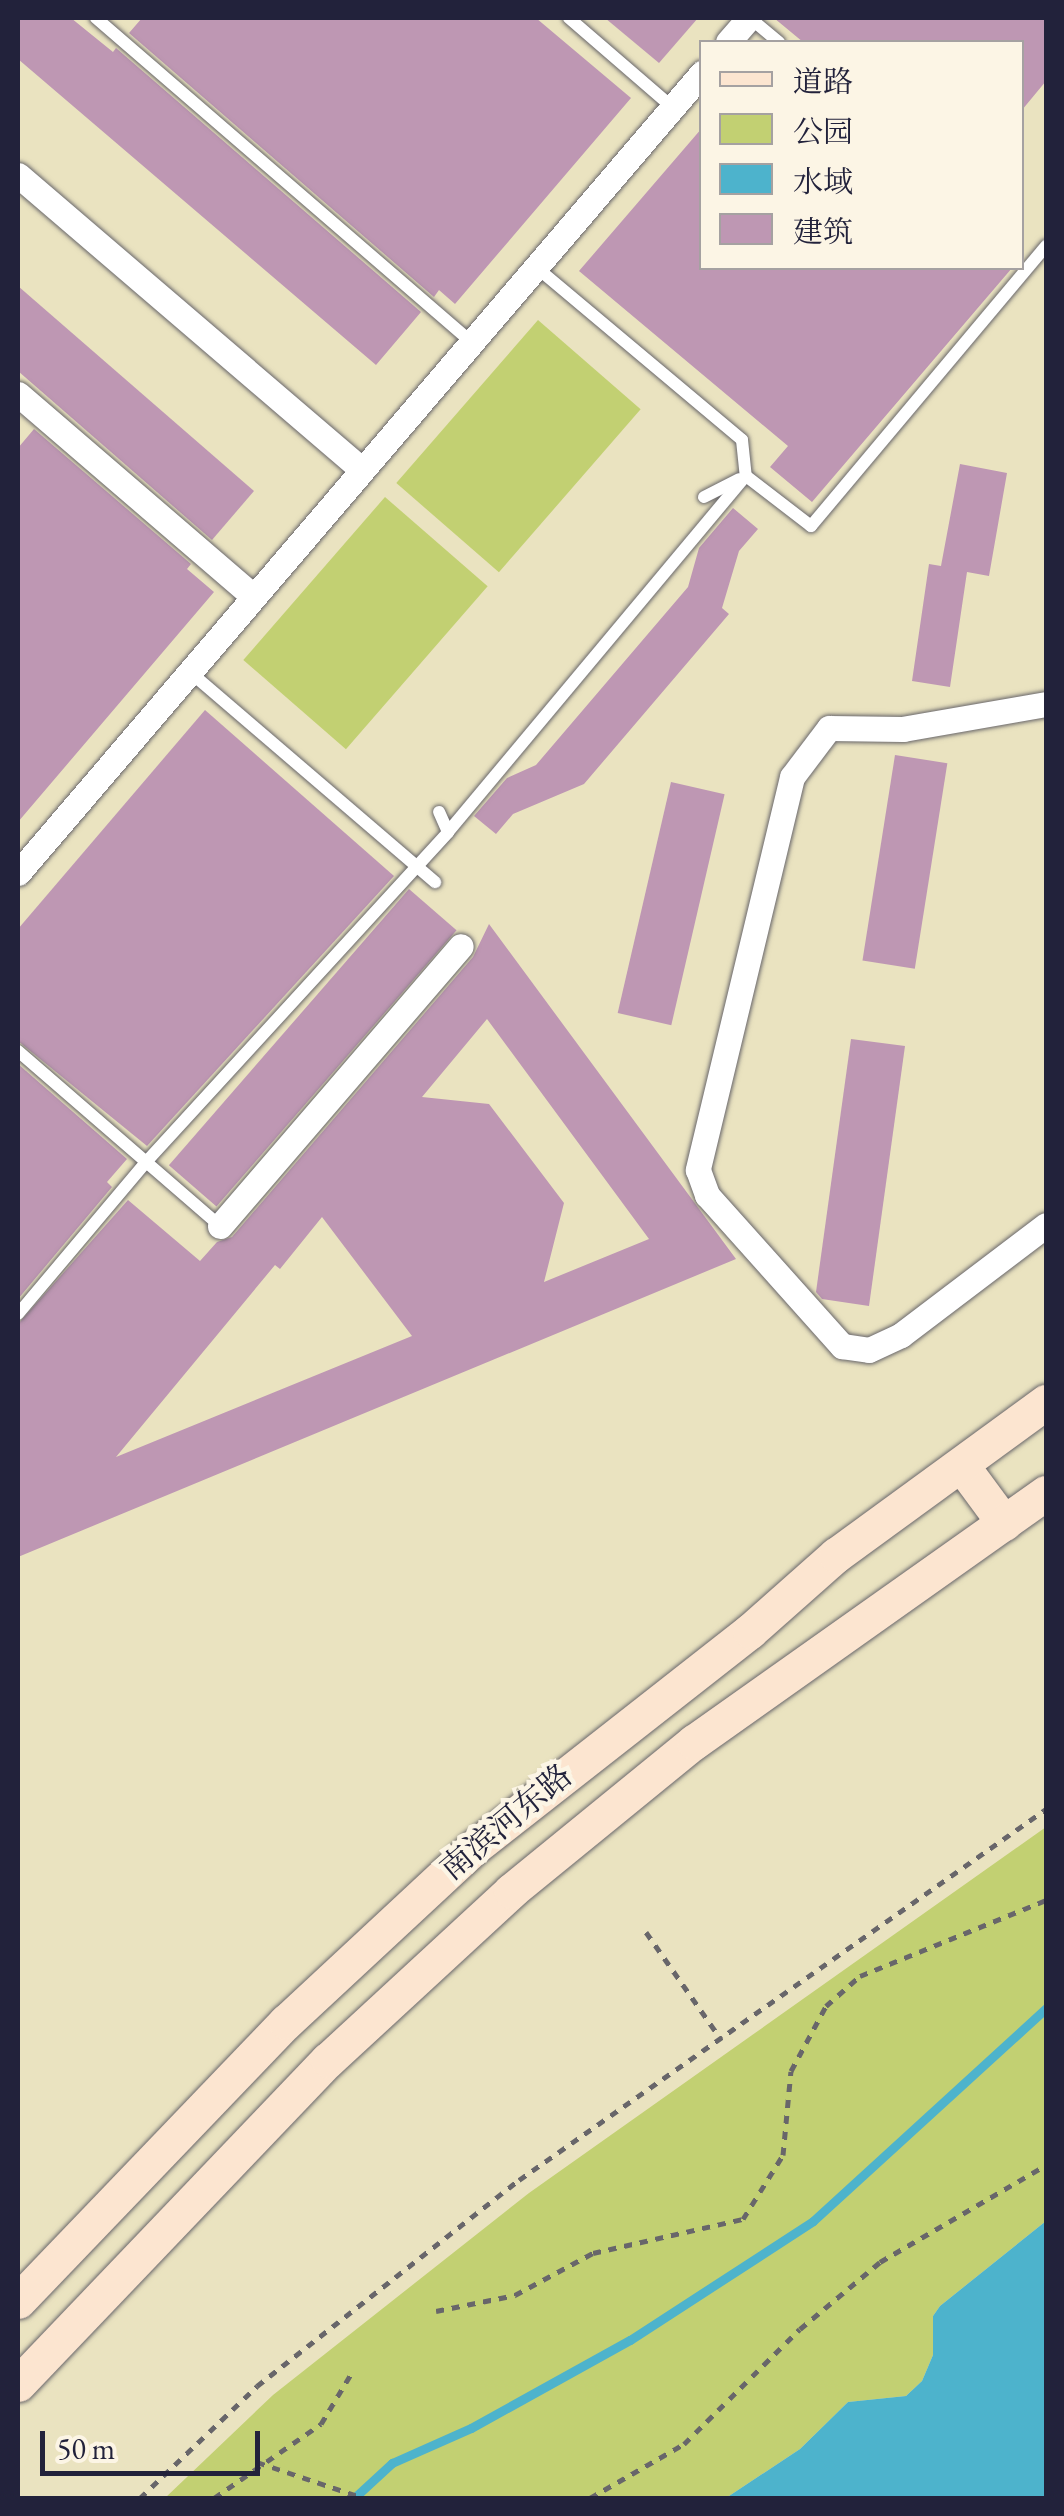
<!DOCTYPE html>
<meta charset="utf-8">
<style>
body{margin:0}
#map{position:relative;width:1064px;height:2516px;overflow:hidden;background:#eae3c0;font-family:"EB Garamond","Noto Serif SC",serif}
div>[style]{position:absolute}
.green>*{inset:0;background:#c2d072;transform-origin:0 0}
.water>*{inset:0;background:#4db3cc}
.stream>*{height:9px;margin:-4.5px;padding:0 4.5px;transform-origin:4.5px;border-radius:4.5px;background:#4db3cc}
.building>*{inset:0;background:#be97b3;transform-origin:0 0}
.path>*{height:5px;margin-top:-2.5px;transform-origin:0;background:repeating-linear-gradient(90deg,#68666a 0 8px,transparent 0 16px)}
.roads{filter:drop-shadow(0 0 2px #68666a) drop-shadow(0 0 2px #68666a)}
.service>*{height:12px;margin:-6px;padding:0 6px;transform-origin:6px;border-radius:6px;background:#fff}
.minor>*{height:25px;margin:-12.5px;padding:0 12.5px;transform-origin:12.5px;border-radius:12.5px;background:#fff}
.secondary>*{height:35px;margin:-17.5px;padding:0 17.5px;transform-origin:17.5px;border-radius:17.5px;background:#fce5d0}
span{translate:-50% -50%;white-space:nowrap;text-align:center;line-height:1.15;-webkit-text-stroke:9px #fcf5e5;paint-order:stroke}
.street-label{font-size:32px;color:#22223b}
.frame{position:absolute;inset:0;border:20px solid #22223b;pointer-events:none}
.legend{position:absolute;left:699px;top:40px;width:325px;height:230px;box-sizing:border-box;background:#fcf5e5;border:2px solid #a5a1a1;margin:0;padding:12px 18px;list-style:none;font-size:30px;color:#22223b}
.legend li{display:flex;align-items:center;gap:20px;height:50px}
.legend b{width:50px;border:2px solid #a5a1a1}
.scale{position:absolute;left:40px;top:2431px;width:220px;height:45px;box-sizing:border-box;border:5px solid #22223b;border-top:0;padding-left:12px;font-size:30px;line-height:35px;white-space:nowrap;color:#22223b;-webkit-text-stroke:8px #fcf5e5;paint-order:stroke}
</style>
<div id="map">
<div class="green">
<div style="left:538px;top:320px;width:136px;height:216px;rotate:41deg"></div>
<div style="left:385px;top:497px;width:136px;height:216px;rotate:41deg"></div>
<div style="clip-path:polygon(1046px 1827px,1046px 2221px,940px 2306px,933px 2316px,933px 2355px,922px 2381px,906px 2396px,848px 2402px,800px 2449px,726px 2498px,165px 2498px,273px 2395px,529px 2193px)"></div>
</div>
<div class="water">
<div style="clip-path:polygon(1046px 2221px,1046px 2498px,726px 2498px,800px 2449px,848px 2402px,906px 2396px,922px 2381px,933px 2355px,933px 2316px,940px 2306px)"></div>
</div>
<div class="stream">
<div style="left:354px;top:2498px;width:52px;rotate:-42.6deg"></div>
<div style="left:392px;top:2463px;width:86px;rotate:-23.9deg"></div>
<div style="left:471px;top:2428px;width:182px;rotate:-29deg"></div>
<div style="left:630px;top:2340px;width:218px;rotate:-33deg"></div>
<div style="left:813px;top:2221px;width:316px;rotate:-42.4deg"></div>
</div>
<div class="building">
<div style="clip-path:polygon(18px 18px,71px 18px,113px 52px,116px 48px,421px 312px,376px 365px,18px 59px)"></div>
<div style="clip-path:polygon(142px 18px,536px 18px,631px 98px,455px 304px,439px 290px,434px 297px,129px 33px)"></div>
<div style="clip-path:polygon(605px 18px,698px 18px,659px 63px)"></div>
<div style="clip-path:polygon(774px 18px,1046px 18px,1046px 81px,1022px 110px,1022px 42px,803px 42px)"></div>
<div style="clip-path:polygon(702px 128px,702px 268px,1012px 268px,812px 502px,770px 467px,788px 446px,579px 271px)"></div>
<div style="clip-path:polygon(18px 286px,254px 491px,212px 540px,18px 371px)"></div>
<div style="clip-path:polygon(34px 429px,191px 564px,187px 569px,214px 592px,18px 822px,18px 448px)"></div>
<div style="clip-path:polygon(960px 464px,1007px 473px,989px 576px,967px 572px,950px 687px,912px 681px,929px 564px,941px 566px)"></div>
<div style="clip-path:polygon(733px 508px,758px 529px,739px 551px,722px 608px,729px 614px,584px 784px,513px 814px,496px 834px,474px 816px,507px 778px,536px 765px,688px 587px,699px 548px)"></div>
<div style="clip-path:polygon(205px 710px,394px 876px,147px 1146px,18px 1041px,18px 929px)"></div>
<div style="left:895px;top:755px;width:53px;height:208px;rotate:9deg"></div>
<div style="left:671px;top:782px;width:55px;height:237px;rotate:13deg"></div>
<div style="left:409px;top:889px;width:63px;height:366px;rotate:41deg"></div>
<div style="clip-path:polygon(evenodd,489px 924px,736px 1259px,18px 1557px,18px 1324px,128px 1200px,200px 1261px,217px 1242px,232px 1237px,473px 957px,489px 924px,487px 1019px,649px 1239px,544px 1282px,564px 1203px,489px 1104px,422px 1097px,487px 1019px,489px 924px,322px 1217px,412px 1336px,116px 1457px,275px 1265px,280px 1269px,322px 1217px)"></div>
<div style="clip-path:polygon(851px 1039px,905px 1046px,869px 1306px,822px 1299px,816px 1292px)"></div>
<div style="clip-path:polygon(18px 1064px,127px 1159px,107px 1182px,112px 1187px,18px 1299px)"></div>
</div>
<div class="path">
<div style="left:646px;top:1932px;width:131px;rotate:55deg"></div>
<div style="left:436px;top:2311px;width:81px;rotate:-11.4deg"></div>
<div style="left:515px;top:2295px;width:89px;rotate:-28.3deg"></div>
<div style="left:593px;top:2253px;width:154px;rotate:-12.8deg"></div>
<div style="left:743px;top:2219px;width:75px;rotate:-58deg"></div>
<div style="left:783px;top:2155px;width:84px;rotate:-84.6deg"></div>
<div style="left:791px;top:2071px;width:74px;rotate:-61.7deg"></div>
<div style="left:826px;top:2006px;width:45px;rotate:-41.4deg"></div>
<div style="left:860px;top:1976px;width:201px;rotate:-22.2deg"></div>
<div style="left:257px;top:2462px;width:113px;rotate:18.6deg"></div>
<div style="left:140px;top:2498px;width:162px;rotate:-43.7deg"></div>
<div style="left:257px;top:2386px;width:333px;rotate:-38.2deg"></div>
<div style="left:519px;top:2180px;width:644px;rotate:-35.14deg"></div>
<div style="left:214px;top:2498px;width:130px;rotate:-34.7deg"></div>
<div style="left:321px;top:2424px;width:58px;rotate:-59deg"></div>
<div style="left:590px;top:2498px;width:108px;rotate:-29.9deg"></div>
<div style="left:684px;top:2444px;width:163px;rotate:-44.8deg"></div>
<div style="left:800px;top:2329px;width:104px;rotate:-39.9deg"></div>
<div style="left:880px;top:2262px;width:192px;rotate:-30.3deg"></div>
</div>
<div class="roads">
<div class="service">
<div style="left:96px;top:18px;width:496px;rotate:40.8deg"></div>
<div style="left:569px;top:18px;width:136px;rotate:40.8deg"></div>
<div style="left:750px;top:18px;width:38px;rotate:40deg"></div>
<div style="left:536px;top:267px;width:269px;rotate:40deg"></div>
<div style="left:742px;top:440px;width:36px;rotate:84deg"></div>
<div style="left:746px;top:476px;width:82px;rotate:37.6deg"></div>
<div style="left:811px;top:526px;width:366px;rotate:-50deg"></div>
<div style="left:704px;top:497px;width:39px;rotate:-27deg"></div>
<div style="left:190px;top:672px;width:323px;rotate:40.6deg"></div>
<div style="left:448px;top:832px;width:464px;rotate:-50.1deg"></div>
<div style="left:18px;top:1051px;width:267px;rotate:40.9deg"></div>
<div style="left:18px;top:1314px;width:200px;rotate:-49.9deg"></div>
<div style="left:147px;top:1161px;width:446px;rotate:-47.5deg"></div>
<div style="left:448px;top:832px;width:22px;rotate:-114deg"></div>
</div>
<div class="minor">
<div style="left:728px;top:42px;width:32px;rotate:-49deg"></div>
<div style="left:18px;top:175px;width:453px;rotate:40.6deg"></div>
<div style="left:18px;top:394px;width:311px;rotate:40.7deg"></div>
<div style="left:1046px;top:704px;width:145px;rotate:170.1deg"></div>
<div style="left:903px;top:729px;width:74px;rotate:-179.2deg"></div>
<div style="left:829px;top:728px;width:61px;rotate:127.1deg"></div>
<div style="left:792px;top:777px;width:404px;rotate:103.5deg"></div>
<div style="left:698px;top:1170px;width:27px;rotate:70deg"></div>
<div style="left:707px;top:1195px;width:203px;rotate:48.2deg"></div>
<div style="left:842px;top:1346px;width:27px;rotate:8deg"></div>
<div style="left:869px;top:1350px;width:35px;rotate:-25deg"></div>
<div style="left:901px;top:1335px;width:182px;rotate:-37.2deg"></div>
<div style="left:18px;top:873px;width:1053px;rotate:-49.47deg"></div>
<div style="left:220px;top:1226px;width:369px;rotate:-49.3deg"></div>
</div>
<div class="secondary">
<div style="left:962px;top:1466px;width:71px;rotate:53.6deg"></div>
<div style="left:18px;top:2301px;width:387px;rotate:-46.2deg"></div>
<div style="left:286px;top:2022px;width:254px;rotate:-42.9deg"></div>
<div style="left:472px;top:1849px;width:353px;rotate:-38.1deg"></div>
<div style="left:750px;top:1631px;width:115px;rotate:-41.5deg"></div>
<div style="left:836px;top:1555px;width:260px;rotate:-36.1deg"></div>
<div style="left:18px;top:2384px;width:448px;rotate:-46.3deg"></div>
<div style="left:328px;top:2060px;width:249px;rotate:-42.7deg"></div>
<div style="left:511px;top:1891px;width:236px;rotate:-39.2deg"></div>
<div style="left:694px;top:1742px;width:431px;rotate:-35.3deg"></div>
</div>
</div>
<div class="street-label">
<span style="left:506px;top:1822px;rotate:-40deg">南滨河东路</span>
</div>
<div class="frame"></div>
<ul class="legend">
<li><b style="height:12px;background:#fce5d0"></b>道路</li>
<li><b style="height:28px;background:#c2d072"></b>公园</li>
<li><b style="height:28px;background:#4db3cc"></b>水域</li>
<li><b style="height:28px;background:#be97b3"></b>建筑</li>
</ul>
<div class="scale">50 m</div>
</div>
